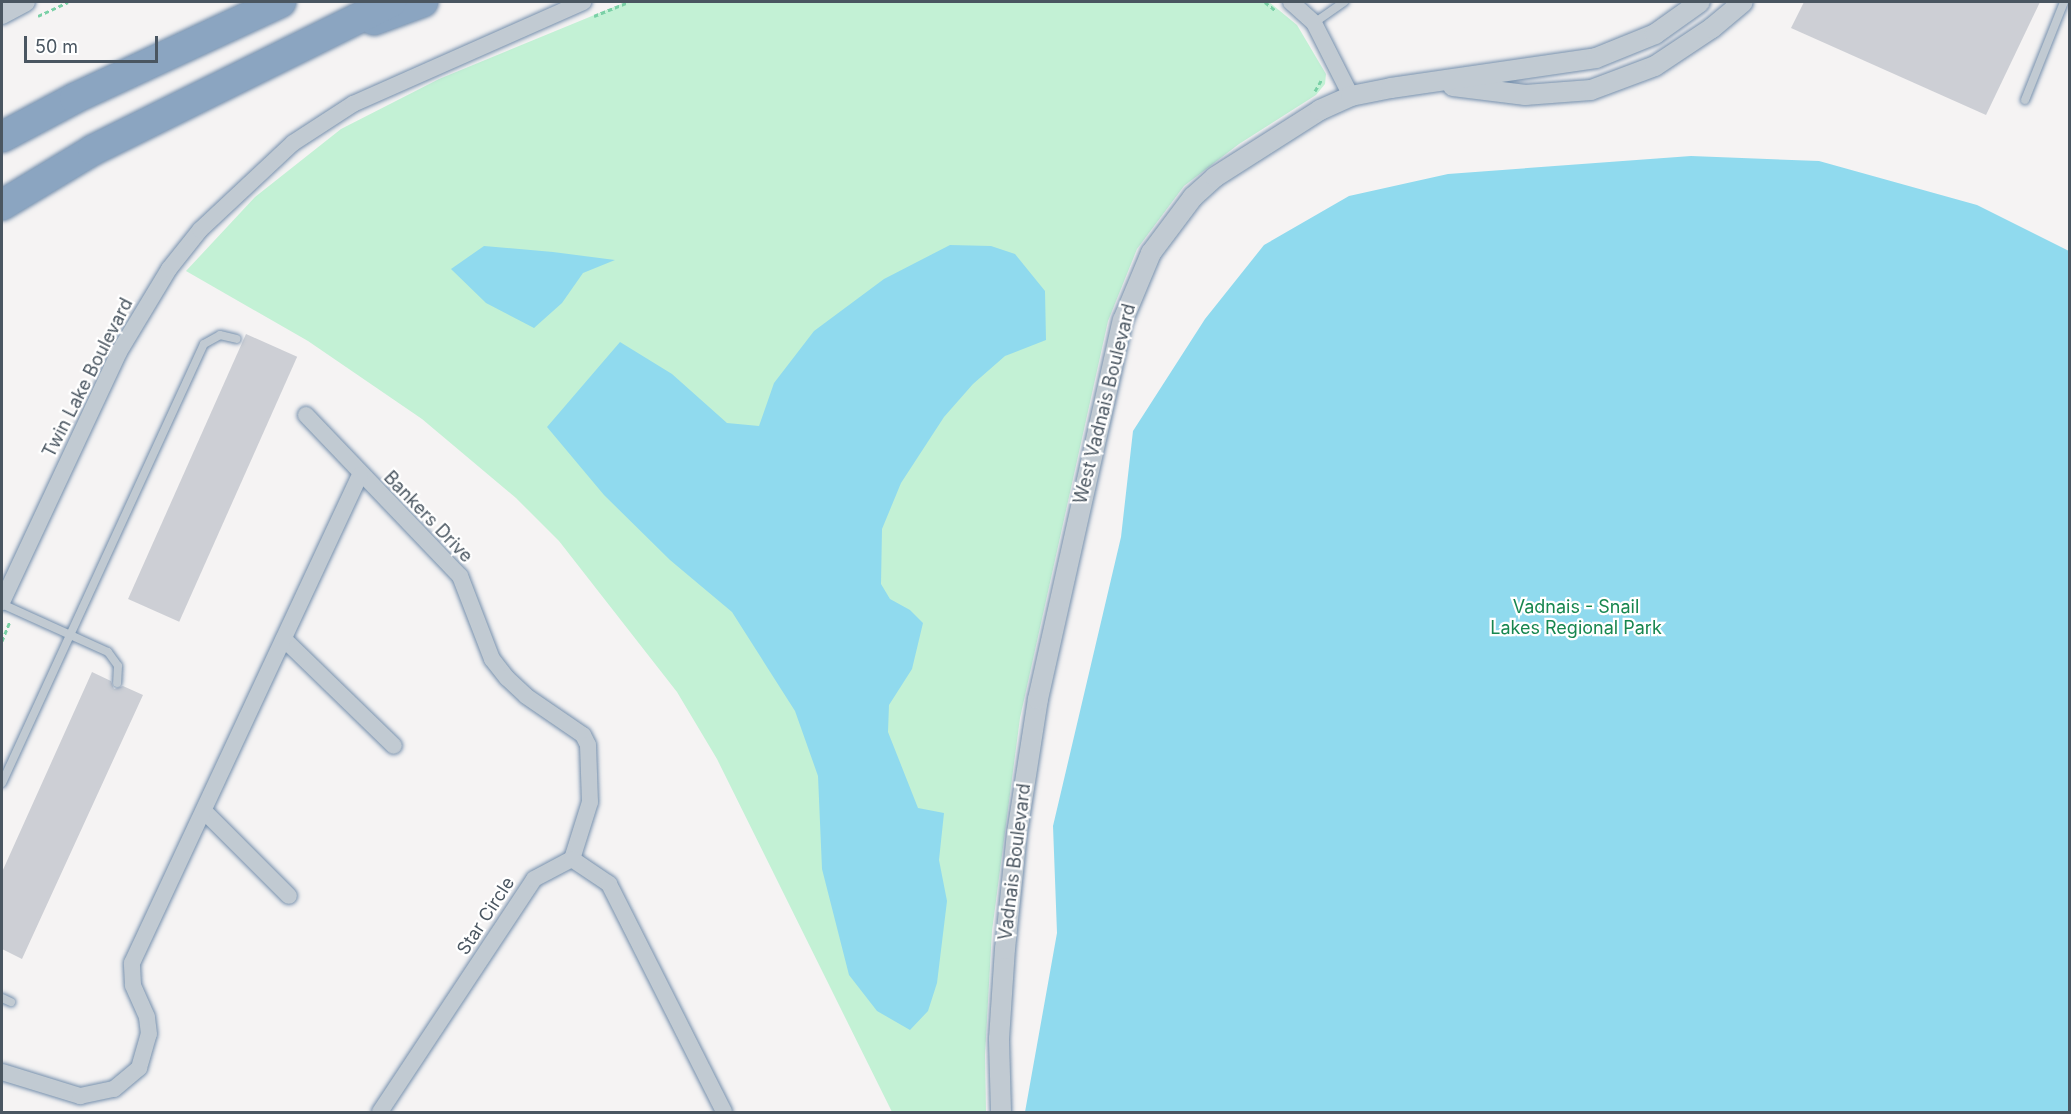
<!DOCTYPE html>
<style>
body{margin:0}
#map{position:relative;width:2071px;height:1114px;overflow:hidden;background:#f5f3f3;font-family:Inter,sans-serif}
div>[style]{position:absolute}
.green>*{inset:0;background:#c3f1d5}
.water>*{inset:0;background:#90daee}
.building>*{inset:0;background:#cdcfd5;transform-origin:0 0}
.path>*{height:3px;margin-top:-1.5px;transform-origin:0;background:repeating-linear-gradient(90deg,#7ad0a6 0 4.5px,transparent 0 7.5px)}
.roads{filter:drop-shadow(0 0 2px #7690ad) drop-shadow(0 0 2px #7690ad)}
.service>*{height:8px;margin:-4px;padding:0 4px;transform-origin:4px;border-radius:4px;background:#c1cad2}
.minor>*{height:16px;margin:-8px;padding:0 8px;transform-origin:8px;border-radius:8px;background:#c1cad2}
.tertiary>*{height:20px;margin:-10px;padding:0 10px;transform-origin:10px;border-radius:10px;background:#c1cad2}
.motorway>*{height:30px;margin:-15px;padding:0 15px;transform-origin:15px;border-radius:15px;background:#8ba5c1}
span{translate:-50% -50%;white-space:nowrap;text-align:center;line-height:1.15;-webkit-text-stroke:4.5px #fff;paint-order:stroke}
.street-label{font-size:18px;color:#4a5661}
.park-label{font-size:18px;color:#17864f}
.frame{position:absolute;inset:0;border:3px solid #4a5661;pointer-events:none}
.scale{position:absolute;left:24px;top:36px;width:134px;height:27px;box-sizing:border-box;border:3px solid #4a5661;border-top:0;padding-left:8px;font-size:18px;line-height:21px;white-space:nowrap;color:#4a5661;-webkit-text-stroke:4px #fff;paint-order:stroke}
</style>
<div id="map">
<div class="green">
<div style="clip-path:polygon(626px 2px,1269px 2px,1297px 25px,1326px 74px,1325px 84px,1316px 95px,1239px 144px,1184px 186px,1137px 249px,1108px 321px,1020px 718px,992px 931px,985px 1055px,986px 1112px,892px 1112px,717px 759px,677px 692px,559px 541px,516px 498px,422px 419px,308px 341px,186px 271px,255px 197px,341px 129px,439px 79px)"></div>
</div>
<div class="water">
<div style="clip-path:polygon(1691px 156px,1819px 161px,1977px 205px,2069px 251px,2069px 1112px,1025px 1112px,1057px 933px,1053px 826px,1121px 537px,1133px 431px,1205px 319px,1264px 245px,1349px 196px,1448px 174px)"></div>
<div style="clip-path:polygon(950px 245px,991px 246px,1015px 254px,1045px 291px,1046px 340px,1005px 356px,973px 384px,944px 417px,901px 483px,882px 529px,881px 584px,890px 599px,910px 610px,923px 623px,912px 669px,889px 705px,888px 732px,918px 808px,944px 813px,939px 860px,947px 901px,937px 983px,928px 1011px,910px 1030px,877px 1011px,849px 975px,822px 869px,818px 776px,795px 711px,732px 612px,670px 560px,604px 495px,547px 427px,620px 342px,672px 374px,727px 423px,759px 426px,774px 383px,814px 331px,884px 279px)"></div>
<div style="clip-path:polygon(484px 246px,553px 252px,615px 260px,583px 273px,562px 303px,534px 328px,486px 303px,451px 269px)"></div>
</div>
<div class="building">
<div style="clip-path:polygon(1804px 2px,2040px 2px,1986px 115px,1791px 28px)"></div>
<div style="left:246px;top:334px;width:56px;height:290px;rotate:24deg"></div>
<div style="clip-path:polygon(92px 672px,111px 681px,114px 689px,123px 686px,143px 695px,22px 959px,2px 949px,2px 872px)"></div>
</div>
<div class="path">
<div style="left:1265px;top:2px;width:14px;rotate:39deg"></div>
<div style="left:38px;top:16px;width:33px;rotate:-25deg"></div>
<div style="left:594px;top:16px;width:37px;rotate:-22deg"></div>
<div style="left:1315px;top:91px;width:14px;rotate:-60deg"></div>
<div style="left:2px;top:641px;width:22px;rotate:-68deg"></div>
</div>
<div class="roads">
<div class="service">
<div style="left:1314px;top:23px;width:37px;rotate:-35deg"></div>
<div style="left:2025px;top:100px;width:105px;rotate:-68.3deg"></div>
<div style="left:2px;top:604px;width:116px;rotate:24.4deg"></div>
<div style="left:108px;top:652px;width:17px;rotate:54deg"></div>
<div style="left:118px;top:666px;width:17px;rotate:93deg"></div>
<div style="left:2px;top:783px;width:483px;rotate:-65.3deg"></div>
<div style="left:204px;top:344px;width:18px;rotate:-29deg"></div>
<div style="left:220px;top:335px;width:17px;rotate:13deg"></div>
<div style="left:2px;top:998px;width:10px;rotate:24deg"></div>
</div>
<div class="minor">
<div style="left:1291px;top:2px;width:31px;rotate:42deg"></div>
<div style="left:1314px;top:23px;width:82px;rotate:63.1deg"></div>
<div style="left:306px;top:415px;width:223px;rotate:46.3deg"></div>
<div style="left:460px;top:576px;width:89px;rotate:68.9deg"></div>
<div style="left:492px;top:659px;width:24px;rotate:52deg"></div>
<div style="left:507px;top:678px;width:26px;rotate:43deg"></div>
<div style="left:526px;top:696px;width:69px;rotate:34.4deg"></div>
<div style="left:583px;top:735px;width:11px;rotate:63deg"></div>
<div style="left:588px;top:745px;width:57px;rotate:88deg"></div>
<div style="left:590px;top:802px;width:60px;rotate:107.5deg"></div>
<div style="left:2px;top:602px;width:276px;rotate:-64.9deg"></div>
<div style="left:119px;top:352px;width:97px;rotate:-58.9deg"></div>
<div style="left:169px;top:269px;width:50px;rotate:-51.5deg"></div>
<div style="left:200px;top:230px;width:127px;rotate:-43.1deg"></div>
<div style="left:293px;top:143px;width:72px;rotate:-33deg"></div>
<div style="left:353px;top:104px;width:252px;rotate:-23.9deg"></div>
<div style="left:284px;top:639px;width:153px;rotate:44.2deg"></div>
<div style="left:204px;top:811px;width:120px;rotate:45deg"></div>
<div style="left:2px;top:1072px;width:82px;rotate:17.1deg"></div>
<div style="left:80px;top:1096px;width:35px;rotate:-12deg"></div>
<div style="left:114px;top:1089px;width:33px;rotate:-40deg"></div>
<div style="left:139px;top:1068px;width:35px;rotate:-74deg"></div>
<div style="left:149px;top:1034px;width:17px;rotate:-97deg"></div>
<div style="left:147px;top:1017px;width:35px;rotate:-114deg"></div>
<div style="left:133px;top:985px;width:22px;rotate:-93deg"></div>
<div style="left:132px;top:963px;width:539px;rotate:-64.96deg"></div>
<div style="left:380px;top:1112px;width:279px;rotate:-56.5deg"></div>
<div style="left:534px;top:879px;width:43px;rotate:-27.8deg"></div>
<div style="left:572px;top:859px;width:45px;rotate:34deg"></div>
<div style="left:609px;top:884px;width:255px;rotate:63.2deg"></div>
</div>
<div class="tertiary">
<div style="left:2px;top:14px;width:26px;rotate:-28deg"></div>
<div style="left:1453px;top:86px;width:73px;rotate:7.1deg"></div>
<div style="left:1525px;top:95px;width:66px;rotate:-4.3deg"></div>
<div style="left:1591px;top:90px;width:68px;rotate:-20.6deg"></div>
<div style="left:1655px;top:66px;width:69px;rotate:-33.7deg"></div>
<div style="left:1712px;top:28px;width:40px;rotate:-40deg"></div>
<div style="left:1001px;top:1112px;width:73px;rotate:-91.6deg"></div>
<div style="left:999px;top:1039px;width:90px;rotate:-86.2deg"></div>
<div style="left:1005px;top:949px;width:117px;rotate:-84.1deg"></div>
<div style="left:1017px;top:833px;width:136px;rotate:-81.1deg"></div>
<div style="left:1038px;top:699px;width:388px;rotate:-77.4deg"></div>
<div style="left:1123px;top:320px;width:73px;rotate:-67.3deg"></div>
<div style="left:1151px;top:253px;width:70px;rotate:-53.1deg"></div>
<div style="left:1193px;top:197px;width:30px;rotate:-42deg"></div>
<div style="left:1215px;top:177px;width:125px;rotate:-32.5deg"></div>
<div style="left:1320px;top:110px;width:34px;rotate:-24deg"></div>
<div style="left:1351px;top:96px;width:41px;rotate:-11.3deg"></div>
<div style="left:1391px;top:88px;width:207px;rotate:-8.3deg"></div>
<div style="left:1596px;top:58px;width:64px;rotate:-22.1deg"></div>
<div style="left:1655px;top:34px;width:55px;rotate:-35.4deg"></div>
</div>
<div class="motorway">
<div style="left:374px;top:20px;width:52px;rotate:-20.2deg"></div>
<div style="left:2px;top:137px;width:83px;rotate:-28.1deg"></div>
<div style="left:75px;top:98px;width:227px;rotate:-25deg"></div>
<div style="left:2px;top:205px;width:106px;rotate:-31.1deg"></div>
<div style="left:93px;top:150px;width:333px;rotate:-26.4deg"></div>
</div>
</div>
<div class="street-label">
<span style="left:88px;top:378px;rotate:-63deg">Twin Lake Boulevard</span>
<span style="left:1105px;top:404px;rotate:-76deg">West Vadnais Boulevard</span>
<span style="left:428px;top:517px;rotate:46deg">Bankers Drive</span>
<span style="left:1015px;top:862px;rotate:-83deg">Vadnais Boulevard</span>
<span style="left:486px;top:916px;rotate:-57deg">Star Circle</span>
</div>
<div class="park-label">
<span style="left:1576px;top:618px">Vadnais - Snail<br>Lakes Regional Park</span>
</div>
<div class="frame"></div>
<div class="scale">50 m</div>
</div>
